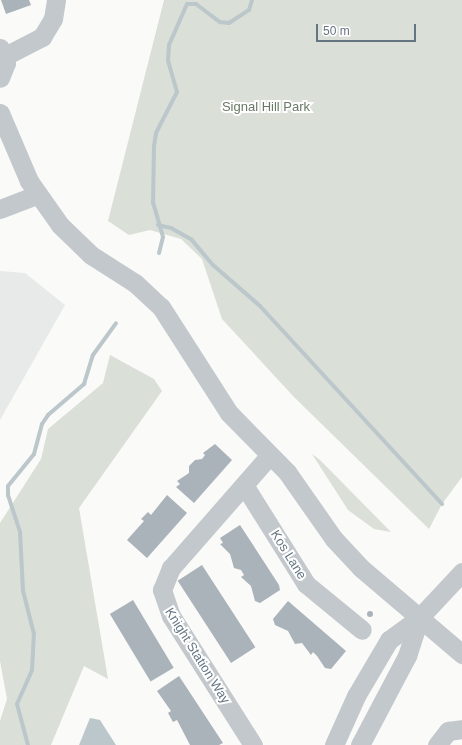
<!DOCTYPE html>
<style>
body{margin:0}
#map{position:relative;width:462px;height:745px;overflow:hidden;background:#fafaf8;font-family:Arial,sans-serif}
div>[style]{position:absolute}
.built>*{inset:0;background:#e8e9e9}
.green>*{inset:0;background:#dadfd7}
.water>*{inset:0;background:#bbc7cb}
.stream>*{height:4px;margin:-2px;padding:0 2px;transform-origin:2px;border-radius:2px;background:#bbc7cb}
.building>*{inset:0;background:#aab3b9;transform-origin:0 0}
.round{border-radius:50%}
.minor>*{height:19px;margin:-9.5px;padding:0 9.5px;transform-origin:9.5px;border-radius:9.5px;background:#c3c8cc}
span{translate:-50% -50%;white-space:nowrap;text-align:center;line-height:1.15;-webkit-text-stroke:4px #fff;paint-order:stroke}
.park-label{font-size:13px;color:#687a64}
.street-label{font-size:13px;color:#657683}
.scale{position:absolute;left:316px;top:24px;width:100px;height:18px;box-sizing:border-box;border:2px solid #657683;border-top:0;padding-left:5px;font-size:12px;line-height:14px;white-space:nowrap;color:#657683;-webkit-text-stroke:3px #fff;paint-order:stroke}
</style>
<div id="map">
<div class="built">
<div style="clip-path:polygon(0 271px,25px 273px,65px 305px,0 420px)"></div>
</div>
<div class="green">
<div style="clip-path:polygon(164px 0,462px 0,462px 477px,442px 504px,429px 529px,294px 397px,222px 319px,202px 259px,181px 239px,150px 230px,129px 235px,108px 221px)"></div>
<div style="clip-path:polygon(110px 355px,154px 379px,162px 391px,79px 508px,108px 679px,84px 666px,51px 745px,0 745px,0 721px,7px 699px,0 661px,0 523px,41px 459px,48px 429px,103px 383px)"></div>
<div style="clip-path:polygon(312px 454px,320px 460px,391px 532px,374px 529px,348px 510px)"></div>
</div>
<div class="water">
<div style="clip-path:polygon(90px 718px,100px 720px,116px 745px,79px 745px)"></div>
</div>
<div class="stream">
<div style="left:158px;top:225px;width:13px;rotate:13deg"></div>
<div style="left:171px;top:228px;width:23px;rotate:29deg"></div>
<div style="left:191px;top:239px;width:34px;rotate:50deg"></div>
<div style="left:213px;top:265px;width:62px;rotate:41.1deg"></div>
<div style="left:260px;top:306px;width:269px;rotate:47.4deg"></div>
<div style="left:159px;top:253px;width:16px;rotate:-76deg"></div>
<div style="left:163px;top:237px;width:35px;rotate:-106deg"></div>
<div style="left:153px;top:203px;width:57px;rotate:-89deg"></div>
<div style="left:154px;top:146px;width:13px;rotate:-81deg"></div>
<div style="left:156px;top:133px;width:46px;rotate:-62.9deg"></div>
<div style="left:177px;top:92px;width:33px;rotate:-106deg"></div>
<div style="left:168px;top:60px;width:15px;rotate:-86deg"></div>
<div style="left:169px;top:45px;width:45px;rotate:-66.3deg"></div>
<div style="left:187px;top:4px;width:9px"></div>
<div style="left:196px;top:4px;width:30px;rotate:37deg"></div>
<div style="left:220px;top:22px;width:9px;rotate:6deg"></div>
<div style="left:229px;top:23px;width:24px;rotate:-33deg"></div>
<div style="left:249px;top:10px;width:10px;rotate:-73deg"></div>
<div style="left:28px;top:745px;width:42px;rotate:-105deg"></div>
<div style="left:17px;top:704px;width:37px;rotate:-66deg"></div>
<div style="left:32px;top:670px;width:36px;rotate:-87deg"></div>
<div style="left:34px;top:634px;width:44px;rotate:-104.3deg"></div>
<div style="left:23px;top:591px;width:59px;rotate:-92.9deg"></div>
<div style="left:20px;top:532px;width:39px;rotate:-108deg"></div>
<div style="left:8px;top:495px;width:9px;rotate:-90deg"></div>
<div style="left:8px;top:486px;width:41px;rotate:-50.9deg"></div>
<div style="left:34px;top:454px;width:31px;rotate:-75deg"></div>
<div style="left:42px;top:424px;width:11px;rotate:-56deg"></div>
<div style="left:48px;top:415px;width:48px;rotate:-40.7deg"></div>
<div style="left:84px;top:384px;width:30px;rotate:-73deg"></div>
<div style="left:93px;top:355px;width:39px;rotate:-54deg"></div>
</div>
<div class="building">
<div style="clip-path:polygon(1px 0,29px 0,31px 5px,6px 14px)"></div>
<div style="clip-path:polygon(215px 444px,232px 460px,194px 503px,176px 487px,180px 484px,177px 481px,189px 473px,189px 466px,195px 460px,202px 459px,205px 455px,203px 453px)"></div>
<div style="clip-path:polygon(167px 495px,187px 513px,147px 558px,127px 540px,144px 521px,141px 519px,148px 512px,151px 515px)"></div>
<div style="clip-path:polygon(240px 525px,279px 585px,280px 590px,260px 603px,255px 601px,251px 586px,241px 577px,244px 575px,241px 570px,234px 568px,230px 554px,220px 544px,223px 543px,220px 538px)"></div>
<div style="left:202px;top:565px;width:98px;height:29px;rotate:57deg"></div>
<div style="left:133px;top:600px;width:79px;height:27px;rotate:59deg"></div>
<div style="clip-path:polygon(288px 601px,346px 651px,331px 669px,325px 668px,317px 656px,313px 652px,311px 655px,302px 643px,295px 644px,288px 631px,275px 625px,273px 619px)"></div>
<div class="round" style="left:367px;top:611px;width:6px;height:6px"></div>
<div style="clip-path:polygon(179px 676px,223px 743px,219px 745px,190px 745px,177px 720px,173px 722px,168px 713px,171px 711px,157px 691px)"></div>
</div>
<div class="minor">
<div style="left:0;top:48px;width:16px;rotate:68deg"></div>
<div style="left:6px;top:63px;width:16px;rotate:112deg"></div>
<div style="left:5px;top:56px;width:42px;rotate:-27.2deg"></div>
<div style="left:42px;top:37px;width:21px;rotate:-59deg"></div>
<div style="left:53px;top:19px;width:19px;rotate:-81deg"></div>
<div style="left:0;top:113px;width:74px;rotate:66.9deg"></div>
<div style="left:29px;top:181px;width:54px;rotate:54.8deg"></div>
<div style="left:60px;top:225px;width:43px;rotate:44.1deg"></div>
<div style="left:91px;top:255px;width:52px;rotate:32.5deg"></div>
<div style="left:135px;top:283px;width:35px;rotate:43deg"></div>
<div style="left:161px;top:307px;width:126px;rotate:57.3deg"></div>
<div style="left:229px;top:413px;width:83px;rotate:45.5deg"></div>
<div style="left:287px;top:472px;width:82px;rotate:55deg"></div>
<div style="left:334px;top:539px;width:40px;rotate:47deg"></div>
<div style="left:361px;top:568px;width:133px;rotate:40.4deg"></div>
<div style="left:0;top:209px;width:40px;rotate:-21deg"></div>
<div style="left:244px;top:485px;width:117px;rotate:57.9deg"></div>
<div style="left:306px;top:584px;width:72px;rotate:39.4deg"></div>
<div style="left:253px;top:745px;width:153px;rotate:-122.4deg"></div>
<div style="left:171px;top:616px;width:28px;rotate:-109deg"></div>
<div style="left:162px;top:590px;width:24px;rotate:-68deg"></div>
<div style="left:171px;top:568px;width:150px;rotate:-48.8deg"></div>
<div style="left:334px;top:745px;width:54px;rotate:-65.8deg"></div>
<div style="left:356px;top:696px;width:65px;rotate:-59.5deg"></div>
<div style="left:389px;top:640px;width:37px;rotate:-36deg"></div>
<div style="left:419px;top:618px;width:63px;rotate:-46.9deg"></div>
<div style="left:360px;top:745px;width:101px;rotate:-62.2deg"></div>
<div style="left:407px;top:656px;width:40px;rotate:-72deg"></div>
<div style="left:437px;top:745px;width:18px;rotate:-52deg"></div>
<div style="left:448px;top:731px;width:14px;rotate:-8deg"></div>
</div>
<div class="park-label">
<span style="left:266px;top:107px">Signal Hill Park</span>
</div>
<div class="street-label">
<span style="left:288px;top:555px;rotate:58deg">Kos Lane</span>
<span style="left:197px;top:656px;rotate:58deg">Knight Station Way</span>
</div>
<div class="scale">50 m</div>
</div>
